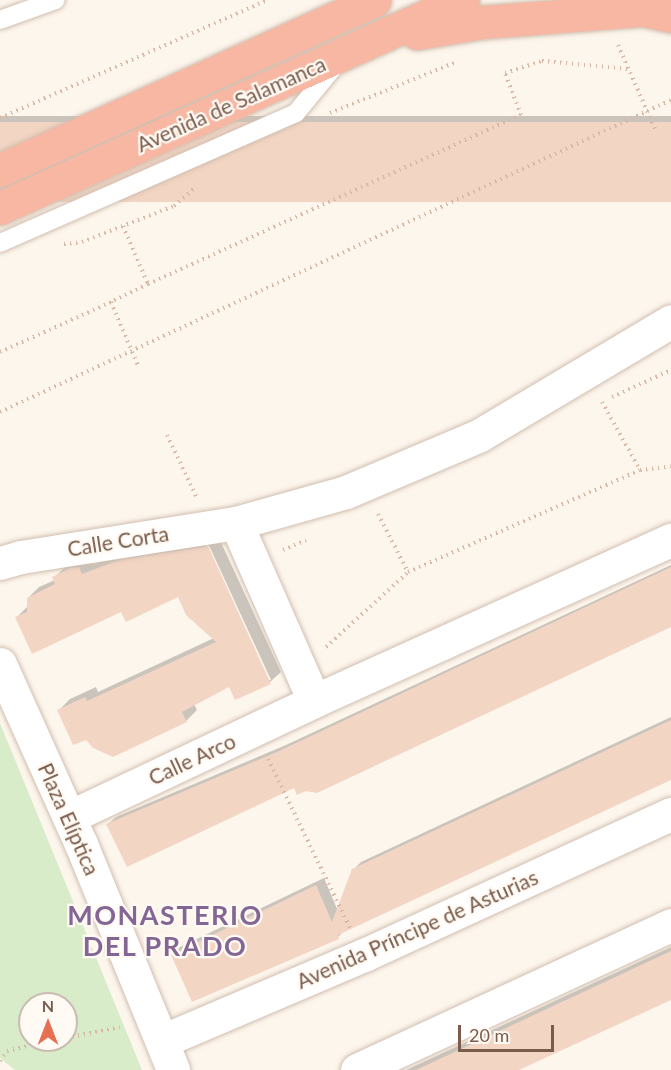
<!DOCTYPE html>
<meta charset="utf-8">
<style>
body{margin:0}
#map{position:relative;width:671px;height:1070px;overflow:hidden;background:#fdf6ec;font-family:Lato,sans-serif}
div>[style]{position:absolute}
.green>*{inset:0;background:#d8ecc9}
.shadow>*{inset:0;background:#0003;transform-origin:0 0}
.building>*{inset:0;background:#f3d5c3;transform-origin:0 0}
.path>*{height:4px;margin-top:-2px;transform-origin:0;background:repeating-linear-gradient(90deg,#d9b8a5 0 1.5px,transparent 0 6px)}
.roads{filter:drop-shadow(0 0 2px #d1beb0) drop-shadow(0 0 2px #d1beb0)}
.lane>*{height:18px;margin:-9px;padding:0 9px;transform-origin:9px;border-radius:9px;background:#fff}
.street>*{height:33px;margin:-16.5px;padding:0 16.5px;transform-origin:16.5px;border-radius:16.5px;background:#fff}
.highway>*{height:33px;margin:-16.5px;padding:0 16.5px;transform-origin:16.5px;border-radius:16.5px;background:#f7b7a3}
span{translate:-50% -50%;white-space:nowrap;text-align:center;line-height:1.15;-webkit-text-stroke:4.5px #fffaf3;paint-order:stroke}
.street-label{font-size:21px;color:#7a5c4d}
.district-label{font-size:27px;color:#846695;font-weight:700;letter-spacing:1.5px}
.north{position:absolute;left:18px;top:992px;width:60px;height:60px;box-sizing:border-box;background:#fffaf3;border:2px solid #cabbb1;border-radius:50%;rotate:0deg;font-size:16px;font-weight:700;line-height:24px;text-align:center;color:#7a5c4d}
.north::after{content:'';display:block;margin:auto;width:21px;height:27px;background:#e76f51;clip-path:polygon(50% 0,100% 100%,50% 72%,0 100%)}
.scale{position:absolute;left:458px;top:1025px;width:96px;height:27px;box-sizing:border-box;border:3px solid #7a5c4d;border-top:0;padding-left:8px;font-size:18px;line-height:21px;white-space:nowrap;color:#7a5c4d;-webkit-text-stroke:4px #fffaf3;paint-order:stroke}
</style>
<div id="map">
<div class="green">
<div style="clip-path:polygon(evenodd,0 723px,142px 1070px,15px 1070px,0 1058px,0 723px,30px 1004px,66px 1004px,66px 1040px,30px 1040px,30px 1004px)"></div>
</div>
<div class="shadow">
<div style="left:671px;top:116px;width:84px;height:739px;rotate:90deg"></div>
<div style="clip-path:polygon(evenodd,218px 536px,281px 672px,270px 682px,230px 685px,194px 704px,197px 710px,186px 721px,59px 710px,70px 699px,96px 687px,98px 692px,214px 638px,179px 595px,122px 610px,17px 617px,28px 606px,28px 598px,39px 587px,55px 580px,54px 578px,65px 567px,90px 557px,93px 564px,131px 550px,218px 536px,206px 539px,271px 680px,267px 680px,203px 540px,206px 539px)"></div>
<div style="clip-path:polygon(671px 565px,671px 625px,295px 786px,108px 824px,116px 817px,286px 745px)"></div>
<div style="clip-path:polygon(671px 717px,671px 779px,345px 930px,338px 937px,173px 955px,180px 947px,324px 878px,338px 911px,353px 870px,361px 862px)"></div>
<div style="clip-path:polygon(671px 947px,671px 998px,516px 1070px,406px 1070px)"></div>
</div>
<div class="building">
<div style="left:671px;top:122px;width:80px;height:739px;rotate:90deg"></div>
<div style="clip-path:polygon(208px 546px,271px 684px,235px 700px,229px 687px,182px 712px,187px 722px,113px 757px,93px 748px,86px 740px,73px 745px,57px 710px,85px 697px,87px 701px,216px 642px,186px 615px,178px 597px,126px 622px,121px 612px,32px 654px,15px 617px,27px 612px,27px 598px,55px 584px,52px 577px,70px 568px,79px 567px,82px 574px,119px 560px)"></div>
<div style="clip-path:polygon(671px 567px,671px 627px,317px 793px,306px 791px,297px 795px,294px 788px,127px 867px,106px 824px,277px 752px)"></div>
<div style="clip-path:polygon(671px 720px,671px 780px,338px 935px,339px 939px,192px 1002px,171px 955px,316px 885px,332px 922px,352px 869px)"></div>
<div style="clip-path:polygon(671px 951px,671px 1000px,519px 1070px,416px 1070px)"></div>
</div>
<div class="path">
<div style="left:618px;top:45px;width:92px;rotate:66.2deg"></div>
<div style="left:330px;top:113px;width:136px;rotate:-22deg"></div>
<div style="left:0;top:118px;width:293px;rotate:-23.8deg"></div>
<div style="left:123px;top:226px;width:63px;rotate:66.7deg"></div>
<div style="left:148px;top:284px;width:41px;rotate:154.1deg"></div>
<div style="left:111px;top:302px;width:72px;rotate:67deg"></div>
<div style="left:64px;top:244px;width:18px;rotate:-6deg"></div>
<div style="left:82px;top:242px;width:99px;rotate:-21.4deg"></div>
<div style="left:174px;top:206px;width:29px;rotate:-41deg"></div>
<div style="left:148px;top:284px;width:409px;rotate:-24.4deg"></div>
<div style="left:521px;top:115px;width:45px;rotate:-110.9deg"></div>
<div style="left:505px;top:73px;width:39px;rotate:-18deg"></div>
<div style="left:542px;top:61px;width:87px;rotate:5.3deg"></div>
<div style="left:0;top:352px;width:122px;rotate:-24.2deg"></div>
<div style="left:612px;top:397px;width:65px;rotate:-24.6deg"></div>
<div style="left:602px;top:402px;width:78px;rotate:60.8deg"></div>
<div style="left:0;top:412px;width:740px;rotate:-24.94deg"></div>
<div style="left:167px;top:435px;width:68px;rotate:64.6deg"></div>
<div style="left:378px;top:514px;width:65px;rotate:62.7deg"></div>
<div style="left:283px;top:550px;width:25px;rotate:-23deg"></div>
<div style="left:326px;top:647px;width:111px;rotate:-42.4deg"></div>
<div style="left:408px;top:572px;width:253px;rotate:-23.7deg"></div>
<div style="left:640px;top:470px;width:31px;rotate:-7deg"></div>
<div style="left:268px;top:759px;width:188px;rotate:64.1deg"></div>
<div style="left:66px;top:1038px;width:55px;rotate:-11.5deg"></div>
<div style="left:0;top:1061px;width:12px;rotate:-55deg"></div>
<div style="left:7px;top:1051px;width:46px;rotate:-13.7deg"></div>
</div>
<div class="roads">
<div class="lane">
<div style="left:0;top:20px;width:59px;rotate:-19.7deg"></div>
<div style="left:0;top:243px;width:323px;rotate:-23.7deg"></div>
<div style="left:296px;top:113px;width:65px;rotate:-50.6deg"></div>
</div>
<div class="street">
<div style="left:236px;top:523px;width:194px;rotate:66.3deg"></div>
<div style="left:0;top:563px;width:22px;rotate:-16deg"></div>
<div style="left:21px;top:557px;width:218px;rotate:-9deg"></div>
<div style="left:236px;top:523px;width:114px;rotate:-15.7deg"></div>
<div style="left:346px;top:492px;width:146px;rotate:-23deg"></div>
<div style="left:480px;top:435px;width:222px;rotate:-30.8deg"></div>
<div style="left:0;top:664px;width:197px;rotate:65.8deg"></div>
<div style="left:81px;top:844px;width:244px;rotate:67.8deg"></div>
<div style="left:69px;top:817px;width:271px;rotate:-25.3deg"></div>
<div style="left:314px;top:701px;width:392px;rotate:-24.3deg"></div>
<div style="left:162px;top:1041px;width:220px;rotate:-23.1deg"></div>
<div style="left:364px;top:955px;width:338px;rotate:-24.7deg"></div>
<div style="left:357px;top:1070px;width:346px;rotate:-24.8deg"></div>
</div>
<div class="highway">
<div style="left:617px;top:4px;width:55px;rotate:12.5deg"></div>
<div style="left:417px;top:33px;width:67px;rotate:-9.5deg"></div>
<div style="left:483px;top:22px;width:156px;rotate:-4.4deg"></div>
<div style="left:0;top:170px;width:411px;rotate:-24.4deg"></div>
<div style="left:0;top:208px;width:507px;rotate:-24.24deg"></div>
</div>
</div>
<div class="street-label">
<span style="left:231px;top:104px;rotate:-24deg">Avenida de Salamanca</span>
<span style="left:118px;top:541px;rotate:-9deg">Calle Corta</span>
<span style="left:192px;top:759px;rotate:-25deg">Calle Arco</span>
<span style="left:69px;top:819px;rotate:66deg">Plaza Elíptica</span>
<span style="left:417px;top:929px;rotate:-24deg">Avenida Príncipe de Asturias</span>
</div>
<div class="district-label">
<span style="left:165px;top:930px">MONASTERIO<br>DEL PRADO</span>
</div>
<div class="north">N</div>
<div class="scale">20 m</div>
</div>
